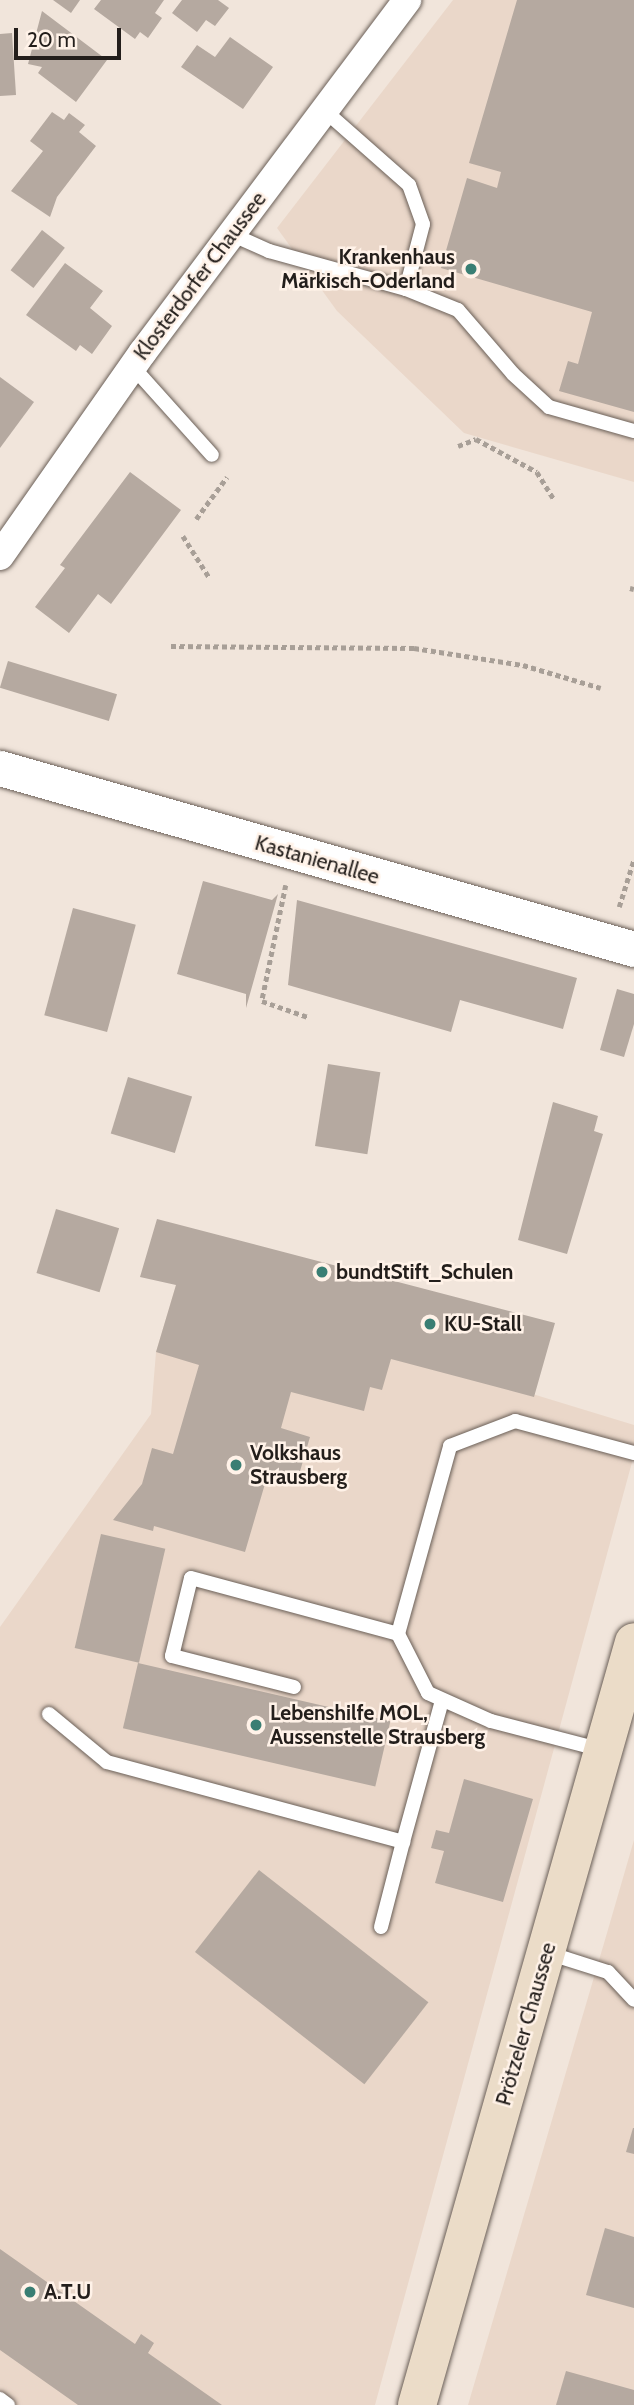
<!DOCTYPE html>
<meta charset="utf-8">
<style>
body{margin:0}
#map{position:relative;width:634px;height:2405px;overflow:hidden;background:#f1e5db;font-family:Cabin,sans-serif}
div>[style]{position:absolute}
.built>*{inset:0;background:#ead7c9}
.building>*{inset:0;background:#b5a9a0;transform-origin:0 0}
.path>*{height:4.5px;margin-top:-2.25px;transform-origin:0;background:repeating-linear-gradient(90deg,#a89f97 0 5px,transparent 0 8.5px)}
.roads{filter:drop-shadow(0 0 2px #6a5f57) drop-shadow(0 0 2px #6a5f57)}
.service>*{height:14px;margin:-7px;padding:0 7px;transform-origin:7px;border-radius:7px;background:#fff}
.minor>*{height:28px;margin:-14px;padding:0 14px;transform-origin:14px;border-radius:14px;background:#fff}
.tertiary>*{height:35px;margin:-17.5px;padding:0 17.5px;transform-origin:17.5px;border-radius:17.5px;background:#fff}
.secondary>*{height:38px;margin:-19px;padding:0 19px;transform-origin:19px;border-radius:19px;background:#ebdcc8}
.dots>*{width:19px;height:19px;translate:-50% -50%;box-sizing:border-box;border:4px solid #fff2e8;border-radius:50%}
span{translate:-50% -50%;white-space:nowrap;text-align:center;line-height:1.15;-webkit-text-stroke:5px #fff2e8;paint-order:stroke}
.poi-label{font-size:21px;color:#231e1b;font-weight:700}
.right{translate:-100% -50%;text-align:right}
.left{translate:0 -50%;text-align:left}
.street-label{font-size:21px;color:#231e1b}
.scale{position:absolute;left:14px;top:28px;width:107px;height:32px;box-sizing:border-box;border:4px solid #231e1b;border-top:0;padding-left:9px;font-size:21px;line-height:24px;white-space:nowrap;color:#231e1b;-webkit-text-stroke:5px #fff2e8;paint-order:stroke}
</style>
<div id="map">
<div class="built">
<div style="clip-path:polygon(453px 0,634px 0,634px 482px,464px 433px,337px 311px,277px 228px)"></div>
<div style="clip-path:polygon(176px 1285px,634px 1425px,634px 1455px,375px 2405px,0 2405px,0 1627px,151px 1414px,156px 1352px)"></div>
<div style="clip-path:polygon(634px 1840px,634px 2405px,468px 2405px,607px 1933px)"></div>
</div>
<div class="building">
<div style="clip-path:polygon(53px 0,80px 0,71px 13px)"></div>
<div style="clip-path:polygon(101px 0,164px 0,155px 13px,162px 18px,148px 38px,140px 32px,135px 39px,94px 9px)"></div>
<div style="clip-path:polygon(182px 0,218px 0,229px 8px,215px 26px,206px 20px,197px 32px,172px 13px)"></div>
<div style="clip-path:polygon(517px 0,634px 0,634px 412px,559px 391px,568px 361px,578px 364px,592px 312px,441px 268px,467px 178px,497px 188px,501px 172px,469px 163px)"></div>
<div style="clip-path:polygon(42px 11px,107px 60px,76px 102px,38px 73px,42px 67px,28px 64px)"></div>
<div style="clip-path:polygon(12px 33px,16px 95px,0 96px,0 34px)"></div>
<div style="clip-path:polygon(230px 37px,273px 67px,243px 109px,181px 67px,197px 45px,215px 57px)"></div>
<div style="clip-path:polygon(52px 112px,64px 120px,69px 113px,85px 125px,79px 132px,96px 146px,57px 197px,50px 217px,11px 191px,43px 151px,30px 141px)"></div>
<div style="left:42px;top:230px;width:29px;height:51px;rotate:38deg"></div>
<div style="clip-path:polygon(65px 263px,103px 291px,90px 308px,112px 326px,92px 354px,80px 345px,76px 351px,26px 315px)"></div>
<div style="clip-path:polygon(0 377px,34px 402px,0 448px)"></div>
<div style="clip-path:polygon(130px 472px,181px 510px,111px 604px,98px 594px,69px 633px,35px 607px,65px 568px,60px 565px)"></div>
<div style="left:8px;top:661px;width:114px;height:28px;rotate:17deg"></div>
<div style="clip-path:polygon(203px 881px,272px 900px,278px 894px,246px 1008px,246px 994px,177px 974px)"></div>
<div style="clip-path:polygon(297px 900px,577px 978px,563px 1029px,460px 1000px,451px 1032px,288px 985px)"></div>
<div style="left:73px;top:908px;width:65px;height:111px;rotate:15deg"></div>
<div style="clip-path:polygon(617px 989px,634px 994px,634px 1024px,624px 1057px,600px 1050px)"></div>
<div style="left:328px;top:1064px;width:53px;height:83px;rotate:9deg"></div>
<div style="left:128px;top:1077px;width:67px;height:59px;rotate:17deg"></div>
<div style="clip-path:polygon(553px 1102px,598px 1116px,594px 1131px,603px 1134px,567px 1254px,518px 1240px)"></div>
<div style="left:56px;top:1209px;width:66px;height:67px;rotate:17deg"></div>
<div style="clip-path:polygon(157px 1219px,555px 1323px,534px 1397px,391px 1359px,382px 1390px,370px 1387px,364px 1411px,291px 1392px,281px 1428px,310px 1437px,296px 1485px,267px 1477px,245px 1552px,154px 1526px,153px 1531px,113px 1520px,142px 1484px,152px 1448px,173px 1454px,199px 1365px,156px 1352px,176px 1285px,140px 1277px)"></div>
<div style="left:101px;top:1534px;width:66px;height:117px;rotate:13deg"></div>
<div style="left:138px;top:1663px;width:259px;height:67px;rotate:13deg"></div>
<div style="clip-path:polygon(464px 1779px,533px 1799px,503px 1902px,435px 1883px,444px 1851px,431px 1848px,436px 1830px,449px 1833px)"></div>
<div style="left:259px;top:1870px;width:215px;height:104px;rotate:38deg"></div>
<div style="clip-path:polygon(633px 2128px,634px 2128px,634px 2154px,626px 2152px)"></div>
<div style="clip-path:polygon(605px 2228px,634px 2237px,634px 2308px,586px 2295px)"></div>
<div style="clip-path:polygon(0 2249px,135px 2344px,141px 2334px,154px 2343px,148px 2353px,222px 2405px,78px 2405px,0 2350px)"></div>
<div style="clip-path:polygon(566px 2371px,634px 2390px,634px 2405px,556px 2405px)"></div>
</div>
<div class="path">
<div style="left:458px;top:446px;width:19px;rotate:-21deg"></div>
<div style="left:476px;top:439px;width:69px;rotate:28.4deg"></div>
<div style="left:537px;top:472px;width:32px;rotate:58deg"></div>
<div style="left:196px;top:519px;width:52px;rotate:-53.6deg"></div>
<div style="left:183px;top:536px;width:49px;rotate:57.6deg"></div>
<div style="left:630px;top:588px;width:4px;rotate:14deg"></div>
<div style="left:171px;top:646px;width:243px;rotate:0.5deg"></div>
<div style="left:414px;top:648px;width:110px;rotate:8.9deg"></div>
<div style="left:523px;top:665px;width:81px;rotate:16.4deg"></div>
<div style="left:286px;top:885px;width:118px;rotate:101.7deg"></div>
<div style="left:262px;top:1001px;width:49px;rotate:19.2deg"></div>
<div style="left:619px;top:907px;width:50px;rotate:-72.6deg"></div>
</div>
<div class="roads">
<div class="service">
<div style="left:231px;top:234px;width:42px;rotate:24.1deg"></div>
<div style="left:269px;top:251px;width:142px;rotate:15.5deg"></div>
<div style="left:406px;top:289px;width:67px;rotate:-75.3deg"></div>
<div style="left:423px;top:224px;width:41px;rotate:-109.7deg"></div>
<div style="left:409px;top:185px;width:113px;rotate:-138.6deg"></div>
<div style="left:406px;top:289px;width:56px;rotate:22deg"></div>
<div style="left:458px;top:310px;width:84px;rotate:49.3deg"></div>
<div style="left:513px;top:374px;width:49px;rotate:42.5deg"></div>
<div style="left:549px;top:407px;width:88px;rotate:15.8deg"></div>
<div style="left:133px;top:367px;width:118px;rotate:48.1deg"></div>
<div style="left:398px;top:1634px;width:66px;rotate:63deg"></div>
<div style="left:428px;top:1693px;width:69px;rotate:24deg"></div>
<div style="left:491px;top:1721px;width:115px;rotate:14.6deg"></div>
<div style="left:294px;top:1687px;width:126px;rotate:-165.7deg"></div>
<div style="left:172px;top:1656px;width:80px;rotate:-76.3deg"></div>
<div style="left:191px;top:1578px;width:214px;rotate:15.1deg"></div>
<div style="left:398px;top:1634px;width:195px;rotate:-74.5deg"></div>
<div style="left:450px;top:1446px;width:70px;rotate:-21deg"></div>
<div style="left:515px;top:1421px;width:123px;rotate:15.1deg"></div>
<div style="left:49px;top:1714px;width:75px;rotate:39.6deg"></div>
<div style="left:107px;top:1762px;width:307px;rotate:15.1deg"></div>
<div style="left:403px;top:1842px;width:147px;rotate:-74.6deg"></div>
<div style="left:381px;top:1927px;width:88px;rotate:-75.5deg"></div>
<div style="left:548px;top:1953px;width:63px;rotate:17.6deg"></div>
<div style="left:608px;top:1972px;width:38px;rotate:47deg"></div>
<div style="left:0;top:2399px;width:10px;rotate:37deg"></div>
</div>
<div class="minor">
<div style="left:0;top:556px;width:249px;rotate:-55deg"></div>
<div style="left:143px;top:352px;width:440px;rotate:-53.1deg"></div>
</div>
<div class="tertiary">
<div style="left:0;top:768px;width:659px;rotate:15.93deg"></div>
</div>
<div class="secondary">
<div style="left:417px;top:2405px;width:793px;rotate:-74.12deg"></div>
</div>
</div>
<div class="dots">
<div style="left:471px;top:269px;background:#397e73"></div>
<div style="left:322px;top:1272px;background:#397e73"></div>
<div style="left:430px;top:1324px;background:#397e73"></div>
<div style="left:236px;top:1465px;background:#397e73"></div>
<div style="left:256px;top:1725px;background:#397e73"></div>
<div style="left:30px;top:2292px;background:#397e73"></div>
</div>
<div class="poi-label">
<span class="right" style="left:455px;top:269px">Krankenhaus<br>Märkisch-Oderland</span>
<span class="left" style="left:336px;top:1272px">bundtStift_Schulen</span>
<span class="left" style="left:444px;top:1324px">KU-Stall</span>
<span class="left" style="left:250px;top:1465px">Volkshaus<br>Strausberg</span>
<span class="left" style="left:270px;top:1725px">Lebenshilfe MOL,<br>Aussenstelle Strausberg</span>
<span class="left" style="left:44px;top:2292px">A.T.U</span>
</div>
<div class="street-label">
<span style="left:200px;top:276px;rotate:-53deg">Klosterdorfer Chaussee</span>
<span style="left:317px;top:860px;rotate:16deg">Kastanienallee</span>
<span style="left:526px;top:2024px;rotate:-74deg">Prötzeler Chaussee</span>
</div>
<div class="scale">20 m</div>
</div>
